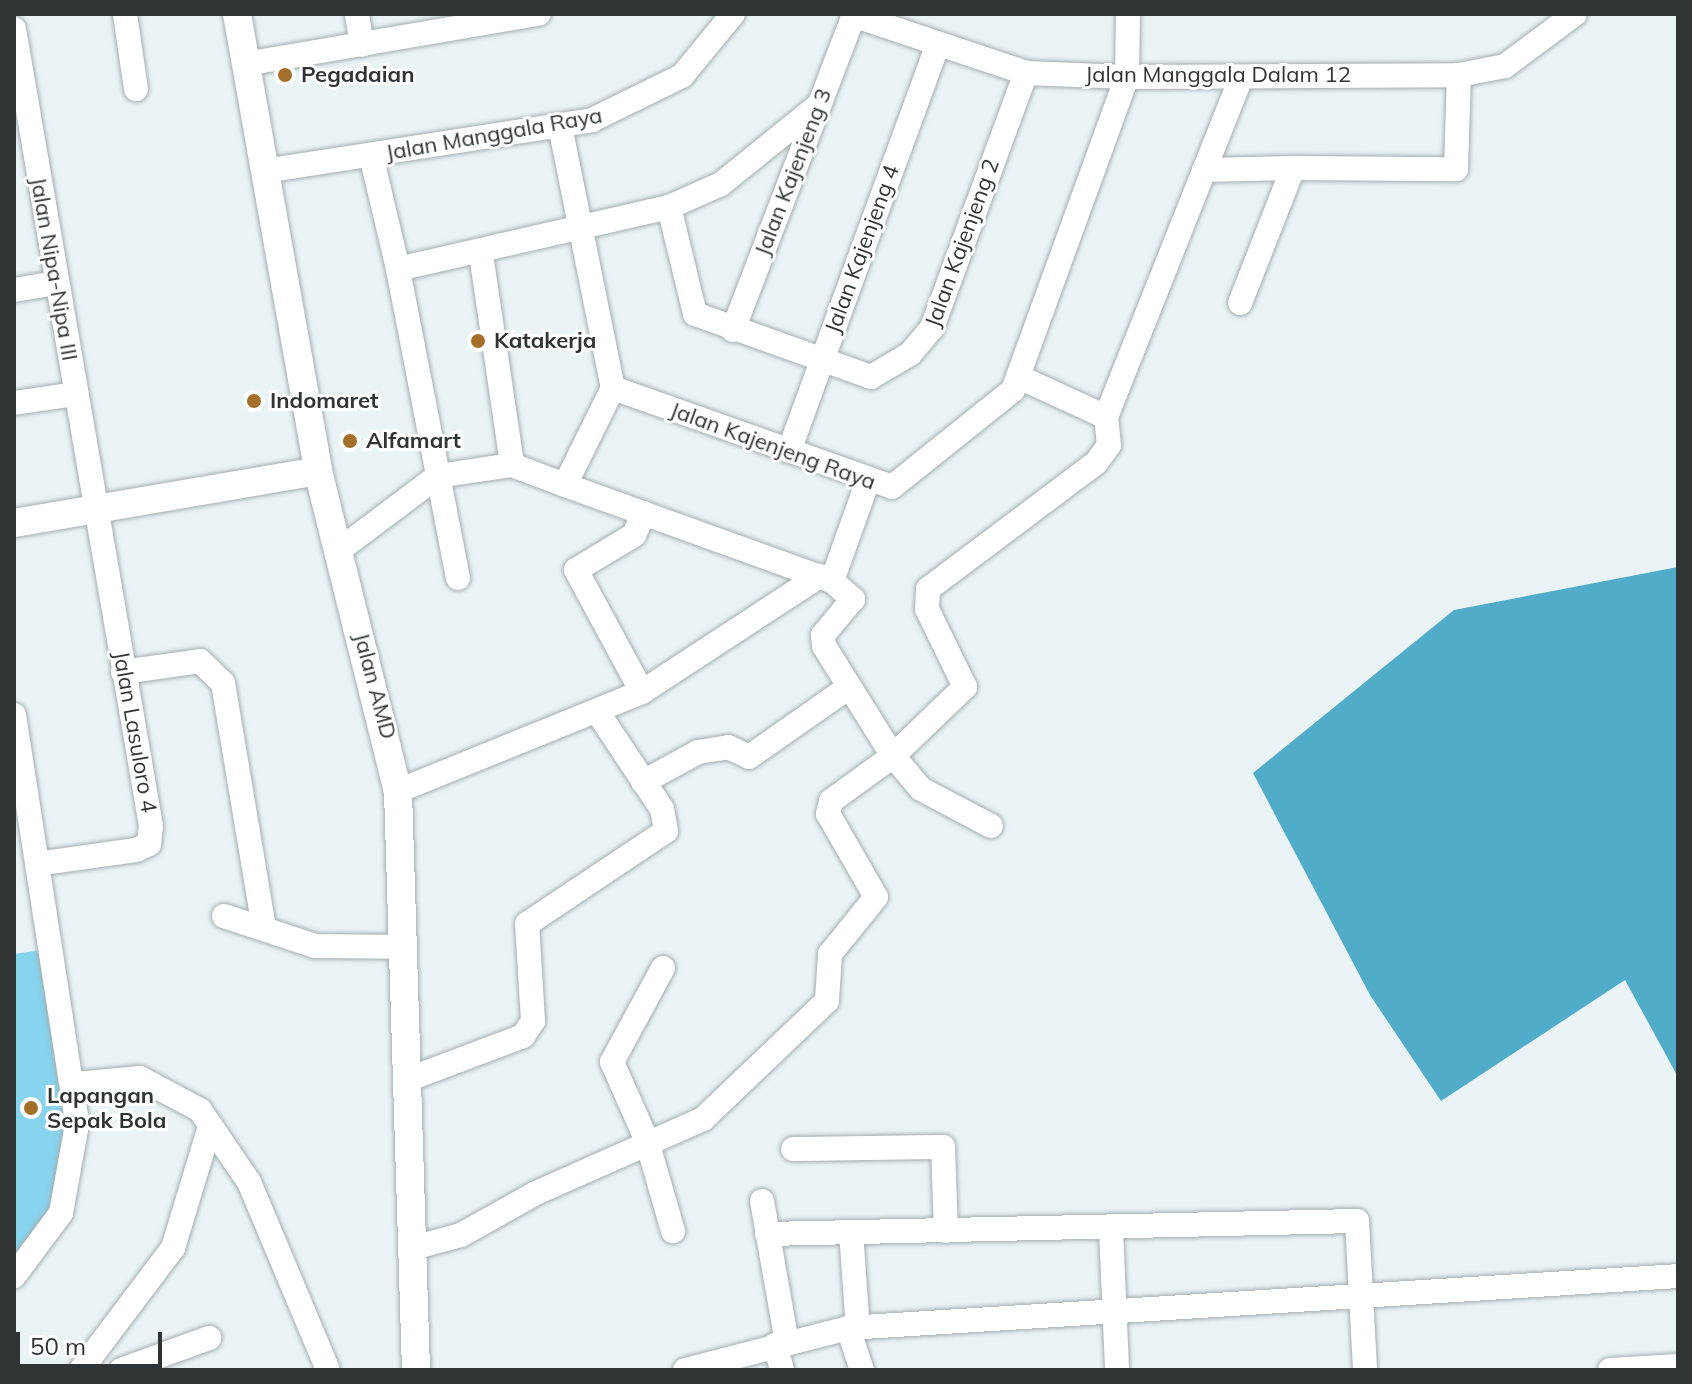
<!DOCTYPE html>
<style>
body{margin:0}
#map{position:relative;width:1692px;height:1384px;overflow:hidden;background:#eaf4f7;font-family:Mulish,sans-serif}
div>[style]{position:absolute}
.green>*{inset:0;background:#88d3ed}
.water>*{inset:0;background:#51acc9}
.roads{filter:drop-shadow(0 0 2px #a4adb0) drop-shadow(0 0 2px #a4adb0)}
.minor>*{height:24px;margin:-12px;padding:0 12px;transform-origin:12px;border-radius:12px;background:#fff}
.tertiary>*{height:28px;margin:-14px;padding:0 14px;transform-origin:14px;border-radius:14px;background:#fff}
.dots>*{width:22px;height:22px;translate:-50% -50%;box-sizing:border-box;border:4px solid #fff;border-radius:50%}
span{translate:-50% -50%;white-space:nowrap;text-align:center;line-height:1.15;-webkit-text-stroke:6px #fff;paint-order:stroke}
.poi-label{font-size:22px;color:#313435;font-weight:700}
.left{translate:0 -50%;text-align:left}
.street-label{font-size:22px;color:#313435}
.frame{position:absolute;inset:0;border:16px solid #313435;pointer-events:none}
.scale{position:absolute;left:16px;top:1332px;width:146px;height:36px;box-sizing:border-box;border:4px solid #313435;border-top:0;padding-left:10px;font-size:24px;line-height:28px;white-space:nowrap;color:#313435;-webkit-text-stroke:6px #fff;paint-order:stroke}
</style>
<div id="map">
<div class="green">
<div style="clip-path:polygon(41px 950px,67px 1130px,58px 1202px,14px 1262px,14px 954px)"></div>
</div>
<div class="water">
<div style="clip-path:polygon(1678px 567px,1678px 1077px,1625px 980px,1441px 1101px,1370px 995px,1253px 773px,1454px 610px)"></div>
</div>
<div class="roads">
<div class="minor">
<div style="left:125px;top:14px;width:76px;rotate:81.7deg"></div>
<div style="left:357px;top:14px;width:31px;rotate:81deg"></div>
<div style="left:853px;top:15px;width:182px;rotate:18.5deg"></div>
<div style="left:1026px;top:73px;width:101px;rotate:2.3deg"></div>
<div style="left:1127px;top:77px;width:332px;rotate:-0.3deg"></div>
<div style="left:1459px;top:75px;width:47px;rotate:-11.1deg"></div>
<div style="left:1505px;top:66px;width:87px;rotate:-36.6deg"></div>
<div style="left:14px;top:29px;width:809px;rotate:80.25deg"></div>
<div style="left:151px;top:826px;width:18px;rotate:96deg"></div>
<div style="left:149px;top:844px;width:14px;rotate:155deg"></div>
<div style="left:136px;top:850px;width:100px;rotate:172deg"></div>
<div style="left:245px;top:64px;width:298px;rotate:-9.7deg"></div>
<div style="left:560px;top:126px;width:267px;rotate:78.6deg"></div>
<div style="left:613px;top:388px;width:296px;rotate:19.5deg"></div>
<div style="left:892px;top:487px;width:155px;rotate:-38.7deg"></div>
<div style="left:1013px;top:390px;width:333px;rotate:-70deg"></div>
<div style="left:1127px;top:77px;width:63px;rotate:-89.1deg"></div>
<div style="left:371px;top:155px;width:117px;rotate:76.7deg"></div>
<div style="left:1293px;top:168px;width:163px;rotate:0.4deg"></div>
<div style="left:1456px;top:169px;width:94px;rotate:-88.2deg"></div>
<div style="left:1204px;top:170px;width:89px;rotate:-1.3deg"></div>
<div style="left:1293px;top:168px;width:145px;rotate:111.4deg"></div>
<div style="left:264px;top:171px;width:332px;rotate:-8.8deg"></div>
<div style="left:592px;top:120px;width:100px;rotate:-26.1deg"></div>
<div style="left:682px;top:76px;width:80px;rotate:-50.6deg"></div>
<div style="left:669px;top:207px;width:110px;rotate:76.3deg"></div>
<div style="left:695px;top:314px;width:187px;rotate:19.7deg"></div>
<div style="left:871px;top:377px;width:45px;rotate:-30.5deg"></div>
<div style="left:910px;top:354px;width:34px;rotate:-50deg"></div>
<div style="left:932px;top:328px;width:272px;rotate:-69.8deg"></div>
<div style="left:481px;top:254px;width:213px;rotate:81.6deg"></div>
<div style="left:14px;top:290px;width:43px;rotate:-9.5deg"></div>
<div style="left:733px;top:330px;width:338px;rotate:-69deg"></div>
<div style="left:1019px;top:377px;width:96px;rotate:24.7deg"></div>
<div style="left:1106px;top:417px;width:366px;rotate:-68.3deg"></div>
<div style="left:14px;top:403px;width:63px;rotate:-8.3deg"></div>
<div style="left:789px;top:451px;width:430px;rotate:-69.9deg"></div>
<div style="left:565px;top:485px;width:284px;rotate:19.8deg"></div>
<div style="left:832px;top:581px;width:104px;rotate:-70.3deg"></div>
<div style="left:338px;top:551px;width:125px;rotate:-36.9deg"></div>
<div style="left:438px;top:476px;width:75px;rotate:-8.5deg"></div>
<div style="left:512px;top:465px;width:57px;rotate:20.7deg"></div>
<div style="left:565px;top:485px;width:108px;rotate:-63.7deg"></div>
<div style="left:458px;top:578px;width:315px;rotate:-101deg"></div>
<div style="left:398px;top:269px;width:278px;rotate:-12.9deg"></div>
<div style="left:669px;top:207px;width:57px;rotate:-23.9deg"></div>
<div style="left:721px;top:184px;width:126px;rotate:-38.9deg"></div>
<div style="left:832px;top:581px;width:28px;rotate:41deg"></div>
<div style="left:853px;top:599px;width:47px;rotate:129.8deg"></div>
<div style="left:823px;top:635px;width:11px;rotate:85deg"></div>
<div style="left:824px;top:646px;width:130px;rotate:57.9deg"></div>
<div style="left:893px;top:756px;width:100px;rotate:-43.8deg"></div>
<div style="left:965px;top:687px;width:87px;rotate:-116deg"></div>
<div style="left:927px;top:609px;width:20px;rotate:-87deg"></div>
<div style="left:928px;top:589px;width:210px;rotate:-36.9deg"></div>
<div style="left:1096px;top:463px;width:22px;rotate:-54deg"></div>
<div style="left:1109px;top:445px;width:28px;rotate:-96deg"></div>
<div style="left:123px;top:672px;width:78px;rotate:-8.1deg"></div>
<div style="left:200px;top:661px;width:32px;rotate:44deg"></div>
<div style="left:223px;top:683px;width:248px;rotate:80.5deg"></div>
<div style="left:642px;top:692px;width:139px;rotate:-118.4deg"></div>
<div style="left:576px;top:570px;width:68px;rotate:-31.1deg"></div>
<div style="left:634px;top:535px;width:24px;rotate:-66deg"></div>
<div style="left:14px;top:715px;width:414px;rotate:81.2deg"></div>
<div style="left:77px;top:1124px;width:90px;rotate:100.2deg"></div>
<div style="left:61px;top:1213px;width:79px;rotate:126.7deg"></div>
<div style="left:643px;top:782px;width:63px;rotate:-28.6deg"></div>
<div style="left:698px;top:752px;width:30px;rotate:-9deg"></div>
<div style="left:728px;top:747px;width:23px;rotate:25deg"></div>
<div style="left:749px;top:757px;width:118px;rotate:-35deg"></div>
<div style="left:398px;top:791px;width:263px;rotate:-22.1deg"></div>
<div style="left:642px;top:692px;width:212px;rotate:-33.2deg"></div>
<div style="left:224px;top:916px;width:96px;rotate:18.2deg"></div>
<div style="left:315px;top:946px;width:90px;rotate:0.6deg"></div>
<div style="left:663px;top:968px;width:107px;rotate:118.5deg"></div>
<div style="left:612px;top:1062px;width:86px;rotate:66.1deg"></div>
<div style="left:647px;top:1141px;width:94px;rotate:73.9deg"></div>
<div style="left:412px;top:1078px;width:119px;rotate:-20.7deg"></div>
<div style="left:523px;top:1036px;width:18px;rotate:-56deg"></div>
<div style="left:533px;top:1021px;width:97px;rotate:-93.5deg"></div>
<div style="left:527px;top:924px;width:167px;rotate:-33.8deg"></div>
<div style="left:666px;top:831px;width:22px;rotate:-100deg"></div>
<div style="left:662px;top:809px;width:114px;rotate:-123.6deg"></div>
<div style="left:76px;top:1084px;width:64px;rotate:-5.4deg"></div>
<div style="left:140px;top:1078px;width:68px;rotate:28.1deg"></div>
<div style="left:200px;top:1110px;width:87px;rotate:55.8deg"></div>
<div style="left:249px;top:1182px;width:202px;rotate:67.2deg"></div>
<div style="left:793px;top:1149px;width:150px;rotate:-0.8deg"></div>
<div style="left:943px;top:1147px;width:84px;rotate:88deg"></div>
<div style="left:762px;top:1201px;width:144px;rotate:80deg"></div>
<div style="left:1111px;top:1230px;width:140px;rotate:87.5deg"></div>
<div style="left:851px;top:1232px;width:97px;rotate:85.9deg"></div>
<div style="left:767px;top:1234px;width:590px;rotate:-1.26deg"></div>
<div style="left:1357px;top:1221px;width:149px;rotate:86.9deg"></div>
<div style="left:413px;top:1248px;width:50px;rotate:-15.2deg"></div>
<div style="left:461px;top:1235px;width:86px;rotate:-29.2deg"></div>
<div style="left:536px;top:1193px;width:183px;rotate:-23.9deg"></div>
<div style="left:703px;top:1119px;width:171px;rotate:-43.6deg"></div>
<div style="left:827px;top:1001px;width:47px;rotate:-86.3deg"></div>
<div style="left:830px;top:954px;width:73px;rotate:-51.1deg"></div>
<div style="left:876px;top:897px;width:96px;rotate:-120deg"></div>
<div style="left:828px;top:814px;width:13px;rotate:-77deg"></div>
<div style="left:831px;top:801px;width:77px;rotate:-36deg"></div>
<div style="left:893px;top:756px;width:43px;rotate:49.7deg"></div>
<div style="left:921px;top:789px;width:79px;rotate:27.9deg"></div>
<div style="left:848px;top:1328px;width:44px;rotate:71.6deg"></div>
<div style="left:775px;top:1345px;width:26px;rotate:74deg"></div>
<div style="left:81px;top:1370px;width:153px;rotate:-53deg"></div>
<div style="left:173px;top:1248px;width:127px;rotate:-73.1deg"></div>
<div style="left:121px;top:1370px;width:94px;rotate:-20deg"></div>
<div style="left:685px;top:1370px;width:168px;rotate:-14.4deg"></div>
<div style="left:848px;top:1328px;width:832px;rotate:-3.58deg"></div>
<div style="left:1610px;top:1370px;width:68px;rotate:-3.4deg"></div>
</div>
<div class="tertiary">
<div style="left:237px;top:14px;width:464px;rotate:79.9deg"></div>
<div style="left:318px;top:471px;width:330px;rotate:76deg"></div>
<div style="left:398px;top:791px;width:579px;rotate:88.22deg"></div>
<div style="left:14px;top:523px;width:308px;rotate:-9.7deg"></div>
</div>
</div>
<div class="dots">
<div style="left:285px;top:75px;background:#a56e29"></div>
<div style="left:478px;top:341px;background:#a56e29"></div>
<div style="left:254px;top:401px;background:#a56e29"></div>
<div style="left:350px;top:441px;background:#a56e29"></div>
<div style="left:31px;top:1108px;background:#a56e29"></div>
</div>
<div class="poi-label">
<span class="left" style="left:301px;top:75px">Pegadaian</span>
<span class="left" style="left:494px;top:341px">Katakerja</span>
<span class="left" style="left:270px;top:401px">Indomaret</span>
<span class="left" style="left:366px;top:441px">Alfamart</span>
<span class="left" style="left:47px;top:1108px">Lapangan<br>Sepak Bola</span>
</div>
<div class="street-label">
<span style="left:1218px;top:75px">Jalan Manggala Dalam 12</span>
<span style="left:494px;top:134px;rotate:-10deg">Jalan Manggala Raya</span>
<span style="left:793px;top:172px;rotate:-69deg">Jalan Kajenjeng 3</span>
<span style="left:962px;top:243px;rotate:-70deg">Jalan Kajenjeng 2</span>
<span style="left:862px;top:249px;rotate:-70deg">Jalan Kajenjeng 4</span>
<span style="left:54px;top:269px;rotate:80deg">Jalan Nipa-Nipa III</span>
<span style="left:773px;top:446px;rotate:20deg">Jalan Kajenjeng Raya</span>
<span style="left:375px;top:686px;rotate:75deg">Jalan AMD</span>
<span style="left:135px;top:732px;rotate:80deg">Jalan Lasuloro 4</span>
</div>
<div class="frame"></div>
<div class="scale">50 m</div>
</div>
